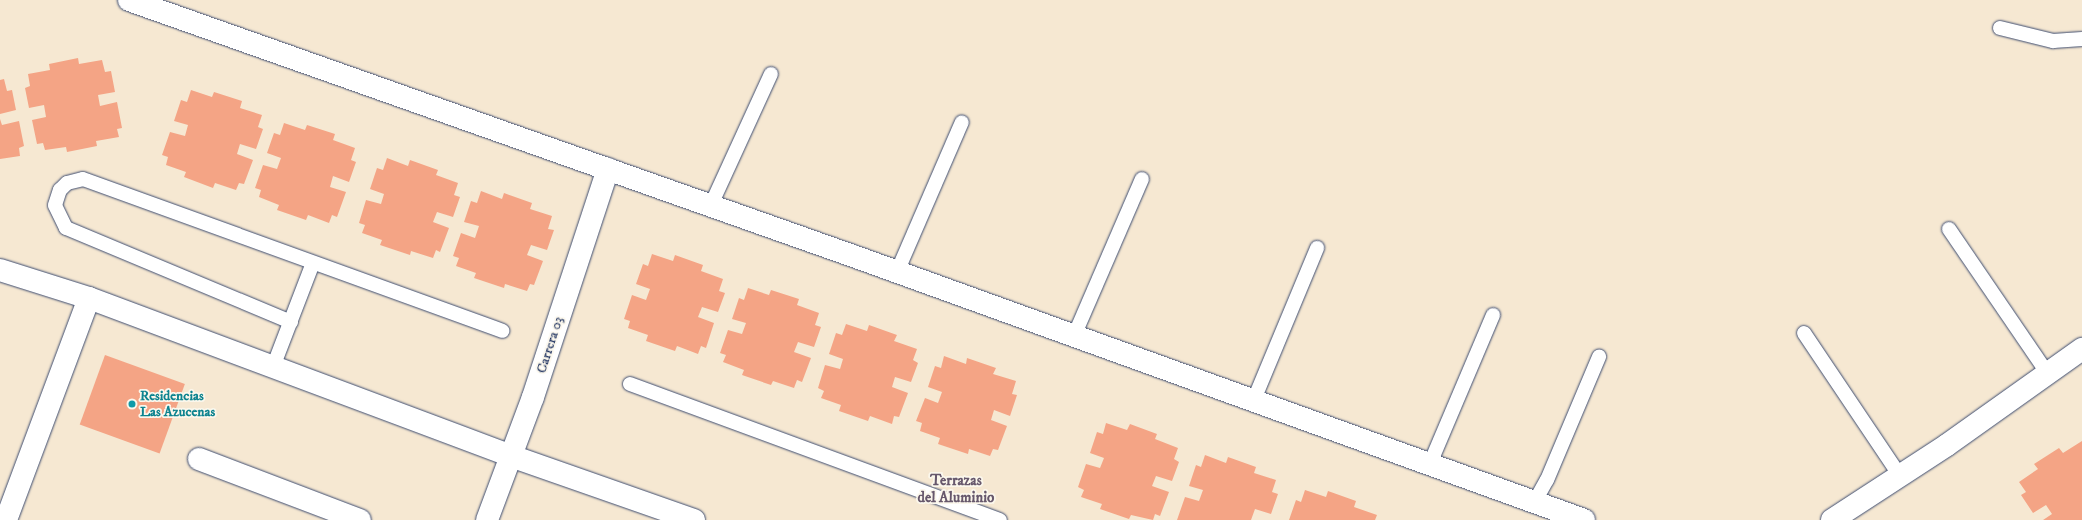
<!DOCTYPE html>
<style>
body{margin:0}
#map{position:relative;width:2082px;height:520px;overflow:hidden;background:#f6e8d2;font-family:"IM FELL DW Pica",serif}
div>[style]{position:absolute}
.building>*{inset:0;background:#f4a485;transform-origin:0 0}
.roads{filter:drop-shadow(0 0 1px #3c4b6f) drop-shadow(0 0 1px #3c4b6f)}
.lane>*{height:14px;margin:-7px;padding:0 7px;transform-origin:7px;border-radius:7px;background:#fff}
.street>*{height:22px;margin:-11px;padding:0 11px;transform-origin:11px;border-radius:11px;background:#fff}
.dots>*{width:11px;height:11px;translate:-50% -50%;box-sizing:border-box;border:2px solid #fbf7ec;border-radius:50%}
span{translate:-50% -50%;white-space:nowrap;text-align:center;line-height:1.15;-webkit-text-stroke:3.5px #fbf7ec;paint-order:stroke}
.street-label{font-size:14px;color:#1b2f5e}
.culture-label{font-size:14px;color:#0d838f;font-weight:700}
.left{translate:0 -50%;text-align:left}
.neighbourhood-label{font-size:15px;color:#67586c;font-weight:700}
</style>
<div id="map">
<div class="building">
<div style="clip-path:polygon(78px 58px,79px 64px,102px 60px,105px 72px,111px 71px,115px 92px,98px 95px,100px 106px,117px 102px,122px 128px,117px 129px,119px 137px,96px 141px,97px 146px,67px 152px,66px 147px,45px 150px,43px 143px,37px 144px,32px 120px,46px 117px,44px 105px,29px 108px,25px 88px,30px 86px,28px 74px,50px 70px,49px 64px)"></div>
<div style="clip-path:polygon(4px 79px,7px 91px,12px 90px,16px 110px,0 114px,0 80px)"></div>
<div style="clip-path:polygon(191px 90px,212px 97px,214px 92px,242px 101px,240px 108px,262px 115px,258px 127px,263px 129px,256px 149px,240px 144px,237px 154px,253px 160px,244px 184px,239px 183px,236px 190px,215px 183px,213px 188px,184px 177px,186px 172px,166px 165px,168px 157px,162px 155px,170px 132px,185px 136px,188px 125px,174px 121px,181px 100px,187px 102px)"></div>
<div style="clip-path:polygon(0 119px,2px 125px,19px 121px,24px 146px,19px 148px,20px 156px,0 159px)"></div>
<div style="clip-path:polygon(284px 123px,305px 130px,307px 125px,335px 134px,333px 140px,355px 148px,351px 160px,356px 162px,349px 182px,333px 176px,330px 187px,346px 192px,337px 217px,332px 215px,329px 223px,308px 215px,306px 220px,277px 210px,279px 205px,259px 197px,261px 190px,255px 188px,263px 165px,277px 169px,281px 158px,267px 153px,274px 133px,280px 135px)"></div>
<div style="clip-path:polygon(387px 158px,408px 166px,410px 160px,438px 170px,436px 175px,458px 183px,454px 195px,460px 197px,453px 217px,437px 212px,433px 222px,449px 228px,440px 252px,436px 250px,433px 258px,411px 251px,410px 255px,380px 245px,382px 240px,362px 233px,365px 225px,359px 223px,366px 200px,381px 204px,384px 194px,370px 189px,377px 168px,383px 170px)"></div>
<div style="clip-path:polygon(481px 191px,502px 199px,504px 193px,532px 203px,530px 209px,552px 216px,548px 229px,554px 230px,547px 250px,531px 245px,527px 255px,543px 261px,534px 285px,530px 284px,527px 291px,505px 284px,504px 288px,474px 278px,476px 273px,456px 266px,459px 258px,453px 256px,461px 233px,475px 238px,479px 226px,464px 222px,471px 201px,477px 203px)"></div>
<div style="clip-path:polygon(652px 254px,673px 261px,675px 255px,703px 265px,701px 271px,723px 279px,719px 291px,725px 293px,718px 312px,702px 307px,698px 317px,714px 323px,706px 348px,701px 346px,698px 354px,677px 346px,675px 351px,646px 341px,648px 335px,628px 328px,630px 321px,624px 319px,632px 295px,646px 300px,650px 289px,636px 284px,643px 264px,648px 266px)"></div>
<div style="clip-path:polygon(748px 288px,769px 295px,771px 290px,799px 299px,797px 305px,819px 313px,815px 325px,821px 327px,814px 347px,798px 342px,794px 352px,811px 358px,802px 382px,797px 380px,794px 388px,773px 381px,771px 385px,742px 375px,744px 370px,723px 362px,726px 355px,720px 353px,728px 330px,742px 334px,746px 323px,732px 319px,739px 298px,744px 300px)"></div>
<div style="clip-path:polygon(846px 324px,867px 331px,869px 325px,897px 335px,894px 341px,917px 349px,913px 360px,918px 363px,911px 382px,895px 377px,892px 387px,908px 393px,899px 417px,894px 416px,892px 424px,870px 416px,868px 421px,839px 411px,841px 405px,821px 398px,824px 391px,818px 388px,825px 365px,840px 369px,843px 359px,829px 354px,836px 333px,842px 335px)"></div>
<div style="left:105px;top:355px;width:85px;height:74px;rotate:20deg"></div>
<div style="clip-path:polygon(944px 356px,966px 364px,967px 358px,996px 368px,993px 374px,1016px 381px,1012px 394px,1017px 395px,1010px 416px,994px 410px,991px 420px,1007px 426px,998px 450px,993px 449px,990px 456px,969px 449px,968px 454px,938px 444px,940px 438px,920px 431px,922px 423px,916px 421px,925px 398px,938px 403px,942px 392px,928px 387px,935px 366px,941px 368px)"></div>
<div style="clip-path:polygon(1106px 423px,1127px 430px,1130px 424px,1157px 434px,1155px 439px,1178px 448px,1174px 459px,1179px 462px,1172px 481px,1156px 476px,1152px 486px,1169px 492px,1160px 516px,1155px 514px,1153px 520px,1131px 515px,1129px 519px,1100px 509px,1102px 504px,1081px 497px,1084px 490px,1078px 487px,1086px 464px,1100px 468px,1104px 458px,1090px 453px,1097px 432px,1103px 434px)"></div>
<div style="clip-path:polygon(2082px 441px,2082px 520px,2043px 520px,2052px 514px,2046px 505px,2033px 513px,2021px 495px,2026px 492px,2019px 482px,2038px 469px,2034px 464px,2059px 448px,2063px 453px)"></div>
<div style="clip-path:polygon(1205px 455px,1226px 463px,1228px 457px,1256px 467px,1254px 473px,1276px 480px,1272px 492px,1278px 494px,1271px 514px,1255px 509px,1251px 520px,1177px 520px,1185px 497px,1199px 501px,1203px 490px,1189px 486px,1196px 465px,1201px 467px)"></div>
<div style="clip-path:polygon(1305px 490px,1326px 497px,1328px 491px,1356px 501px,1354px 507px,1377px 515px,1375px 520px,1289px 520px,1296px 500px,1301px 502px)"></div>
</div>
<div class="roads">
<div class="lane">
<div style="left:2000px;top:28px;width:55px;rotate:13.8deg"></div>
<div style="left:2053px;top:41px;width:29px;rotate:-4deg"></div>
<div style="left:711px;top:205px;width:144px;rotate:-65.4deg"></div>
<div style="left:1949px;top:229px;width:176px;rotate:55.7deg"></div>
<div style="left:897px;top:272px;width:163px;rotate:-66.6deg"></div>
<div style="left:291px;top:322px;width:244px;rotate:-157.3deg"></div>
<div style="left:66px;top:228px;width:25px;rotate:-116deg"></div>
<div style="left:55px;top:205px;width:16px;rotate:-72deg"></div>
<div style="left:60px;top:190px;width:10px;rotate:-45deg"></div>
<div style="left:67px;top:183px;width:16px;rotate:-14deg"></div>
<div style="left:83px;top:179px;width:446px;rotate:19.9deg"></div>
<div style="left:1804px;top:333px;width:172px;rotate:56.1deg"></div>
<div style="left:1074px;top:336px;width:171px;rotate:-66.6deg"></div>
<div style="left:273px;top:367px;width:111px;rotate:-69deg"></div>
<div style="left:630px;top:384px;width:394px;rotate:20.2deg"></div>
<div style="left:1253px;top:402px;width:167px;rotate:-67.4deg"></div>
<div style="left:1429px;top:466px;width:164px;rotate:-67deg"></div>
<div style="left:1534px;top:503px;width:26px;rotate:-61deg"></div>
<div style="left:1547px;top:480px;width:134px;rotate:-67.1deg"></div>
</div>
<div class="street">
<div style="left:129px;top:0;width:771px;rotate:19.47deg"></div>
<div style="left:856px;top:257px;width:774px;rotate:19.86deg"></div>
<div style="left:0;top:270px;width:93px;rotate:17.5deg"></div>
<div style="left:89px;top:298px;width:451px;rotate:20.5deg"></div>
<div style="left:511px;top:456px;width:194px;rotate:19.3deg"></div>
<div style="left:199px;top:459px;width:172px;rotate:20.8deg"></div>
<div style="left:6px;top:520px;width:237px;rotate:-69.5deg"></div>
<div style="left:487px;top:520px;width:131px;rotate:-69.5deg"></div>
<div style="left:533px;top:397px;width:240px;rotate:-71.8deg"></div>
<div style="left:1832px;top:520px;width:137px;rotate:-33.1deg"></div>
<div style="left:1947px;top:445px;width:166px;rotate:-35.4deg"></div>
</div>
</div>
<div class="dots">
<div style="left:132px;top:404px;background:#0f9aa8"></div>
</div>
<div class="street-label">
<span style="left:550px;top:345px;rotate:-72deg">Carrera 03</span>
</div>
<div class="culture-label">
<span class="left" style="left:140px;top:404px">Residencias<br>Las Azucenas</span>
</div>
<div class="neighbourhood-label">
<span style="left:956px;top:489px">Terrazas<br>del Aluminio</span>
</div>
</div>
